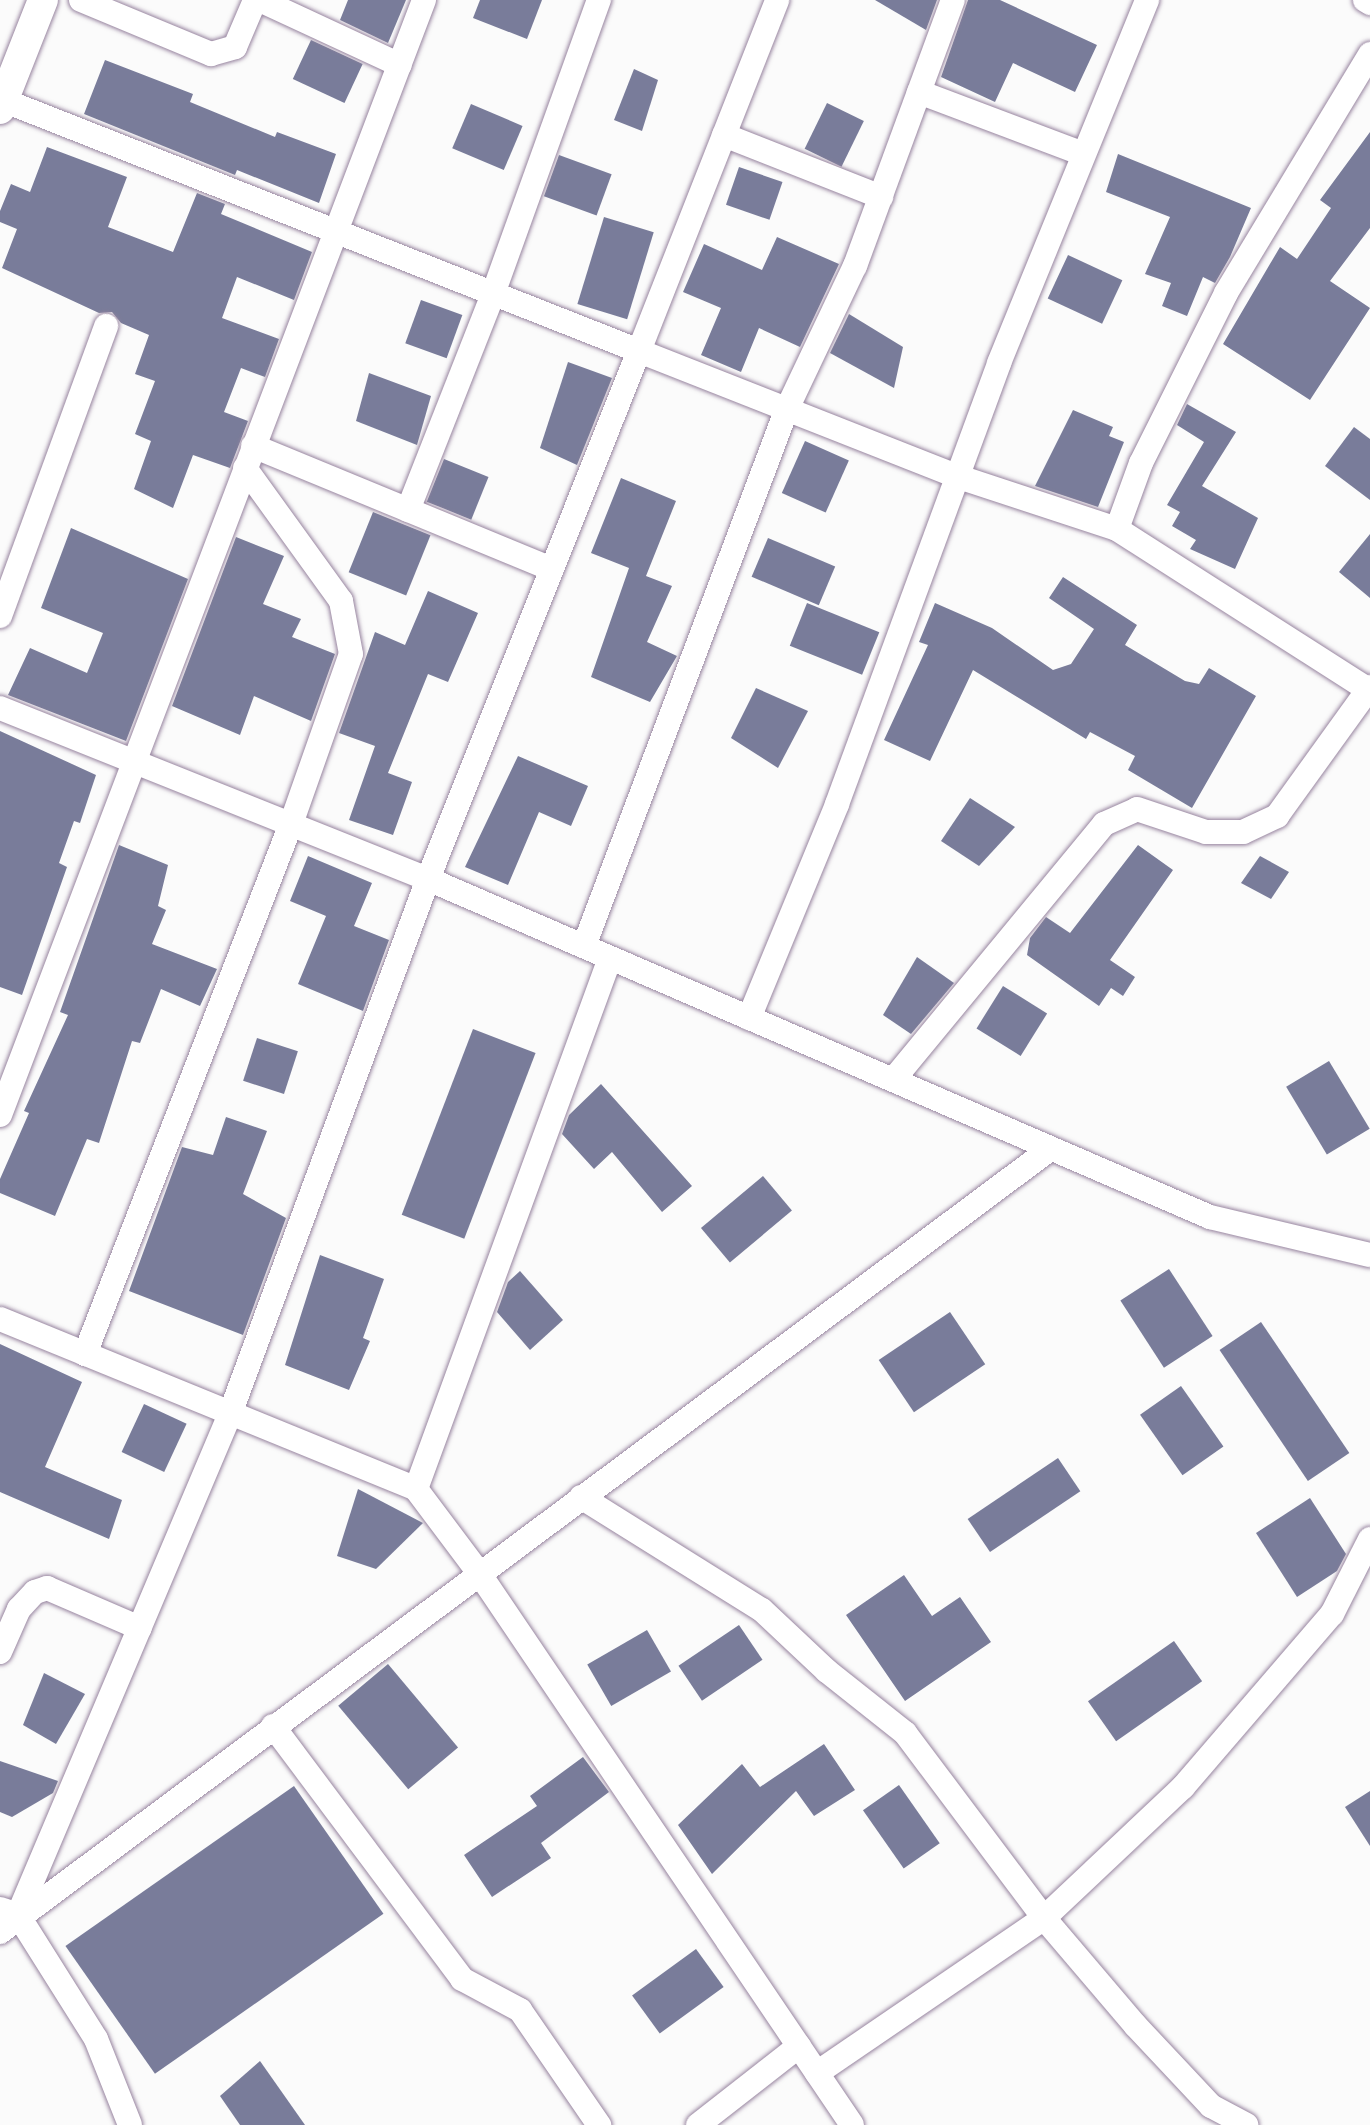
<!DOCTYPE html>
<style>
body{margin:0}
#map{position:relative;width:1370px;height:2125px;overflow:hidden;background:#fbfbfb;font-family:"Roboto Serif",serif}
div>[style]{position:absolute}
.building>*{inset:0;background:#797c9a;transform-origin:0 0}
.roads{filter:drop-shadow(0 0 2px #97849f) drop-shadow(0 0 2px #97849f)}
.minor>*{height:24px;margin:-12px;padding:0 12px;transform-origin:12px;border-radius:12px;background:#fff}
.tertiary>*{height:30px;margin:-15px;padding:0 15px;transform-origin:15px;border-radius:15px;background:#fff}
span{translate:-50% -50%;white-space:nowrap;text-align:center;line-height:1.15;-webkit-text-stroke:6px #fff;paint-order:stroke}
</style>
<div id="map">
<div class="building">
<div style="clip-path:polygon(348px 0,406px 0,388px 43px,340px 20px)"></div>
<div style="clip-path:polygon(480px 0,542px 0,527px 39px,473px 18px)"></div>
<div style="clip-path:polygon(875px 0,937px 0,926px 30px)"></div>
<div style="clip-path:polygon(968px 0,1000px 0,1097px 45px,1075px 92px,1013px 63px,995px 102px,941px 77px)"></div>
<div style="left:311px;top:40px;width:57px;height:43px;rotate:25deg"></div>
<div style="clip-path:polygon(105px 60px,193px 94px,190px 102px,275px 137px,277px 132px,336px 154px,319px 203px,237px 170px,235px 175px,84px 114px)"></div>
<div style="clip-path:polygon(634px 69px,658px 80px,642px 131px,614px 120px)"></div>
<div style="left:827px;top:103px;width:41px;height:51px;rotate:26deg"></div>
<div style="left:471px;top:104px;width:56px;height:48px;rotate:23deg"></div>
<div style="clip-path:polygon(1370px 132px,1370px 228px,1330px 281px,1370px 308px,1310px 400px,1223px 344px,1280px 247px,1297px 259px,1331px 208px,1320px 200px)"></div>
<div style="clip-path:polygon(47px 147px,127px 177px,108px 227px,173px 252px,197px 193px,225px 204px,221px 214px,312px 252px,294px 300px,237px 277px,222px 318px,279px 339px,265px 377px,241px 368px,224px 412px,248px 421px,230px 468px,193px 455px,173px 508px,134px 489px,151px 441px,135px 434px,155px 381px,135px 374px,149px 335px,121px 323px,112px 312px,99px 313px,2px 268px,17px 229px,0 222px,0 211px,11px 184px,30px 192px)"></div>
<div style="clip-path:polygon(1118px 154px,1251px 208px,1230px 257px,1215px 283px,1203px 277px,1187px 316px,1162px 306px,1171px 283px,1145px 274px,1170px 217px,1106px 192px)"></div>
<div style="left:559px;top:155px;width:56px;height:44px;rotate:20deg"></div>
<div style="left:739px;top:167px;width:46px;height:40px;rotate:19deg"></div>
<div style="left:604px;top:217px;width:52px;height:91px;rotate:17deg"></div>
<div style="clip-path:polygon(777px 237px,839px 264px,800px 347px,759px 328px,741px 372px,701px 355px,721px 308px,683px 292px,704px 244px,762px 270px)"></div>
<div style="left:1068px;top:255px;width:60px;height:48px;rotate:25deg"></div>
<div style="left:421px;top:300px;width:44px;height:46px;rotate:20deg"></div>
<div style="clip-path:polygon(849px 314px,903px 347px,894px 388px,830px 353px)"></div>
<div style="clip-path:polygon(568px 362px,612px 378px,577px 465px,540px 448px)"></div>
<div style="clip-path:polygon(369px 373px,431px 396px,417px 445px,356px 421px)"></div>
<div style="clip-path:polygon(1187px 404px,1236px 432px,1202px 486px,1258px 518px,1235px 569px,1190px 549px,1196px 540px,1172px 526px,1180px 512px,1167px 505px,1204px 442px,1177px 425px)"></div>
<div style="clip-path:polygon(1073px 410px,1113px 427px,1109px 436px,1124px 442px,1098px 507px,1035px 486px)"></div>
<div style="clip-path:polygon(1354px 427px,1370px 439px,1370px 500px,1325px 466px)"></div>
<div style="left:805px;top:441px;width:48px;height:57px;rotate:24deg"></div>
<div style="left:444px;top:459px;width:48px;height:46px;rotate:22deg"></div>
<div style="clip-path:polygon(621px 478px,676px 501px,646px 576px,672px 586px,647px 642px,677px 656px,650px 702px,591px 677px,629px 568px,591px 553px)"></div>
<div style="left:373px;top:512px;width:62px;height:65px;rotate:22deg"></div>
<div style="clip-path:polygon(71px 528px,188px 579px,126px 741px,8px 695px,30px 648px,87px 673px,103px 633px,41px 608px)"></div>
<div style="clip-path:polygon(1370px 534px,1370px 598px,1339px 572px)"></div>
<div style="clip-path:polygon(236px 537px,284px 556px,263px 604px,301px 619px,292px 637px,335px 654px,311px 721px,254px 696px,240px 735px,172px 706px)"></div>
<div style="left:768px;top:538px;width:73px;height:42px;rotate:23deg"></div>
<div style="clip-path:polygon(1063px 577px,1137px 625px,1125px 645px,1185px 681px,1199px 684px,1209px 668px,1256px 696px,1192px 808px,1128px 770px,1135px 756px,1090px 732px,1086px 739px,973px 670px,930px 761px,884px 740px,928px 645px,919px 642px,935px 603px,992px 628px,1053px 670px,1071px 664px,1094px 629px,1049px 598px)"></div>
<div style="clip-path:polygon(428px 591px,478px 613px,448px 682px,428px 674px,388px 773px,412px 782px,393px 835px,349px 820px,375px 746px,339px 733px,375px 632px,405px 645px)"></div>
<div style="left:807px;top:603px;width:78px;height:46px;rotate:22deg"></div>
<div style="clip-path:polygon(756px 688px,808px 711px,778px 768px,731px 738px)"></div>
<div style="clip-path:polygon(0 731px,96px 775px,80px 823px,74px 821px,59px 863px,67px 867px,22px 995px,0 987px)"></div>
<div style="clip-path:polygon(518px 756px,588px 786px,571px 826px,539px 812px,508px 885px,465px 867px)"></div>
<div style="clip-path:polygon(970px 798px,1015px 827px,979px 866px,941px 841px)"></div>
<div style="clip-path:polygon(119px 845px,168px 865px,158px 906px,166px 910px,152px 944px,217px 969px,200px 1006px,161px 989px,140px 1043px,132px 1041px,99px 1143px,87px 1139px,55px 1216px,0 1193px,0 1179px,29px 1113px,24px 1111px,68px 1015px,60px 1012px)"></div>
<div style="clip-path:polygon(1138px 845px,1173px 870px,1110px 960px,1135px 977px,1123px 996px,1111px 988px,1099px 1006px,1027px 955px,1030px 938px,1046px 917px,1070px 933px)"></div>
<div style="clip-path:polygon(308px 856px,372px 883px,354px 926px,389px 940px,363px 1011px,298px 984px,326px 916px,290px 901px)"></div>
<div style="clip-path:polygon(1260px 856px,1289px 872px,1271px 899px,1241px 883px)"></div>
<div style="clip-path:polygon(917px 957px,954px 983px,911px 1034px,883px 1015px)"></div>
<div style="left:1003px;top:986px;width:52px;height:50px;rotate:32deg"></div>
<div style="left:473px;top:1029px;width:67px;height:199px;rotate:21deg"></div>
<div style="left:257px;top:1038px;width:43px;height:45px;rotate:18deg"></div>
<div style="left:1329px;top:1061px;width:79px;height:50px;rotate:59deg"></div>
<div style="clip-path:polygon(601px 1084px,692px 1186px,662px 1212px,612px 1152px,594px 1169px,562px 1134px,569px 1115px)"></div>
<div style="clip-path:polygon(226px 1117px,267px 1131px,243px 1194px,286px 1218px,243px 1335px,129px 1291px,182px 1147px,213px 1155px)"></div>
<div style="left:763px;top:1176px;width:45px;height:81px;rotate:50deg"></div>
<div style="clip-path:polygon(320px 1255px,384px 1279px,363px 1338px,370px 1341px,349px 1390px,285px 1365px)"></div>
<div style="left:1169px;top:1269px;width:80px;height:58px;rotate:57deg"></div>
<div style="clip-path:polygon(520px 1271px,563px 1320px,530px 1350px,497px 1312px,508px 1282px)"></div>
<div style="left:950px;top:1312px;width:63px;height:86px;rotate:56deg"></div>
<div style="left:1261px;top:1322px;width:158px;height:50px;rotate:56deg"></div>
<div style="clip-path:polygon(0 1344px,82px 1382px,45px 1467px,122px 1500px,109px 1539px,0 1492px)"></div>
<div style="left:1181px;top:1386px;width:74px;height:50px;rotate:55deg"></div>
<div style="left:144px;top:1404px;width:47px;height:53px;rotate:25deg"></div>
<div style="left:1058px;top:1458px;width:40px;height:109px;rotate:56deg"></div>
<div style="clip-path:polygon(358px 1489px,423px 1523px,376px 1569px,337px 1556px)"></div>
<div style="clip-path:polygon(1310px 1498px,1346px 1554px,1337px 1571px,1297px 1597px,1256px 1533px)"></div>
<div style="clip-path:polygon(904px 1575px,932px 1616px,960px 1597px,991px 1642px,905px 1701px,846px 1615px)"></div>
<div style="left:739px;top:1625px;width:42px;height:73px;rotate:56deg"></div>
<div style="left:647px;top:1630px;width:48px;height:69px;rotate:60deg"></div>
<div style="left:1174px;top:1641px;width:49px;height:105px;rotate:55deg"></div>
<div style="left:388px;top:1664px;width:109px;height:65px;rotate:50deg"></div>
<div style="clip-path:polygon(44px 1673px,85px 1694px,56px 1744px,23px 1725px)"></div>
<div style="clip-path:polygon(824px 1744px,855px 1790px,814px 1816px,796px 1791px,712px 1874px,678px 1825px,742px 1764px,760px 1787px)"></div>
<div style="clip-path:polygon(583px 1757px,609px 1792px,541px 1843px,551px 1858px,492px 1897px,464px 1855px,537px 1806px,530px 1796px)"></div>
<div style="clip-path:polygon(0 1761px,58px 1781px,53px 1793px,12px 1817px,0 1812px)"></div>
<div style="left:899px;top:1785px;width:71px;height:44px;rotate:55deg"></div>
<div style="left:294px;top:1786px;width:156px;height:279px;rotate:55deg"></div>
<div style="clip-path:polygon(1370px 1791px,1370px 1846px,1345px 1807px)"></div>
<div style="left:696px;top:1949px;width:47px;height:79px;rotate:54deg"></div>
<div style="clip-path:polygon(260px 2061px,305px 2125px,240px 2125px,220px 2096px)"></div>
</div>
<div class="roads">
<div class="minor">
<div style="left:81px;top:0;width:141px;rotate:22.6deg"></div>
<div style="left:211px;top:54px;width:25px;rotate:-16deg"></div>
<div style="left:235px;top:47px;width:51px;rotate:-66.9deg"></div>
<div style="left:260px;top:0;width:154px;rotate:24.9deg"></div>
<div style="left:1365px;top:0;width:6px;rotate:31deg"></div>
<div style="left:919px;top:92px;width:175px;rotate:20.7deg"></div>
<div style="left:0;top:99px;width:687px;rotate:21.52deg"></div>
<div style="left:639px;top:351px;width:377px;rotate:-68.5deg"></div>
<div style="left:724px;top:135px;width:169px;rotate:21.5deg"></div>
<div style="left:253px;top:446px;width:323px;rotate:22.4deg"></div>
<div style="left:408px;top:510px;width:232px;rotate:-68.5deg"></div>
<div style="left:493px;top:294px;width:313px;rotate:-70.2deg"></div>
<div style="left:1117px;top:529px;width:70px;rotate:-70deg"></div>
<div style="left:1141px;top:463px;width:190px;rotate:-63.4deg"></div>
<div style="left:1226px;top:293px;width:279px;rotate:-58.9deg"></div>
<div style="left:0;top:616px;width:309px;rotate:-69.9deg"></div>
<div style="left:0;top:708px;width:461px;rotate:21.8deg"></div>
<div style="left:428px;top:879px;width:569px;rotate:-68.22deg"></div>
<div style="left:639px;top:351px;width:341px;rotate:21.5deg"></div>
<div style="left:956px;top:476px;width:169px;rotate:18.2deg"></div>
<div style="left:1117px;top:529px;width:300px;rotate:32.6deg"></div>
<div style="left:584px;top:946px;width:572px;rotate:-69.31deg"></div>
<div style="left:786px;top:411px;width:161px;rotate:-64.6deg"></div>
<div style="left:855px;top:266px;width:283px;rotate:-69.8deg"></div>
<div style="left:749px;top:1018px;width:231px;rotate:-67.6deg"></div>
<div style="left:837px;top:804px;width:470px;rotate:-69.8deg"></div>
<div style="left:999px;top:363px;width:392px;rotate:-67.8deg"></div>
<div style="left:893px;top:1080px;width:332px;rotate:-50.5deg"></div>
<div style="left:1104px;top:824px;width:36px;rotate:-24deg"></div>
<div style="left:1137px;top:809px;width:73px;rotate:18.4deg"></div>
<div style="left:1206px;top:832px;width:37px"></div>
<div style="left:1243px;top:832px;width:38px;rotate:-25deg"></div>
<div style="left:1277px;top:816px;width:159px;rotate:-54.2deg"></div>
<div style="left:0;top:1115px;width:1193px;rotate:-69.18deg"></div>
<div style="left:0;top:1319px;width:449px;rotate:22.2deg"></div>
<div style="left:416px;top:1489px;width:105px;rotate:53.1deg"></div>
<div style="left:479px;top:1573px;width:666px;rotate:55.95deg"></div>
<div style="left:85px;top:1354px;width:569px;rotate:-68.76deg"></div>
<div style="left:291px;top:824px;width:180px;rotate:-70.6deg"></div>
<div style="left:351px;top:654px;width:54px;rotate:-100.7deg"></div>
<div style="left:341px;top:601px;width:164px;rotate:-125.8deg"></div>
<div style="left:416px;top:1489px;width:565px;rotate:-69.93deg"></div>
<div style="left:581px;top:1497px;width:213px;rotate:32deg"></div>
<div style="left:762px;top:1610px;width:89px;rotate:43.2deg"></div>
<div style="left:827px;top:1671px;width:100px;rotate:38.5deg"></div>
<div style="left:905px;top:1733px;width:231px;rotate:53.1deg"></div>
<div style="left:1044px;top:1918px;width:140px;rotate:49.6deg"></div>
<div style="left:1135px;top:2025px;width:111px;rotate:46.8deg"></div>
<div style="left:1211px;top:2106px;width:40px;rotate:28deg"></div>
<div style="left:0;top:1652px;width:47px;rotate:-66.2deg"></div>
<div style="left:19px;top:1609px;width:23px;rotate:-47deg"></div>
<div style="left:35px;top:1592px;width:13px;rotate:-18deg"></div>
<div style="left:47px;top:1588px;width:101px;rotate:23.3deg"></div>
<div style="left:273px;top:1726px;width:316px;rotate:53.2deg"></div>
<div style="left:462px;top:1979px;width:66px;rotate:28.1deg"></div>
<div style="left:520px;top:2010px;width:140px;rotate:55.5deg"></div>
<div style="left:0;top:1909px;width:19px;rotate:18deg"></div>
<div style="left:18px;top:1915px;width:544px;rotate:-67.06deg"></div>
<div style="left:230px;top:1414px;width:570px;rotate:-69.69deg"></div>
<div style="left:428px;top:879px;width:852px;rotate:23.38deg"></div>
<div style="left:1210px;top:1217px;width:164px;rotate:13.4deg"></div>
<div style="left:18px;top:1915px;width:146px;rotate:57.8deg"></div>
<div style="left:96px;top:2039px;width:92px;rotate:68.4deg"></div>
<div style="left:0;top:1932px;width:1310px;rotate:-36.71deg"></div>
<div style="left:817px;top:2073px;width:275px;rotate:-34.3deg"></div>
<div style="left:1044px;top:1918px;width:191px;rotate:-43.3deg"></div>
<div style="left:1183px;top:1787px;width:228px;rotate:-49.3deg"></div>
<div style="left:1332px;top:1614px;width:84px;rotate:-63.1deg"></div>
<div style="left:698px;top:2125px;width:128px;rotate:-38deg"></div>
</div>
<div class="tertiary">
<div style="left:0;top:109px;width:117px;rotate:-68.5deg"></div>
</div>
</div>
</div>
